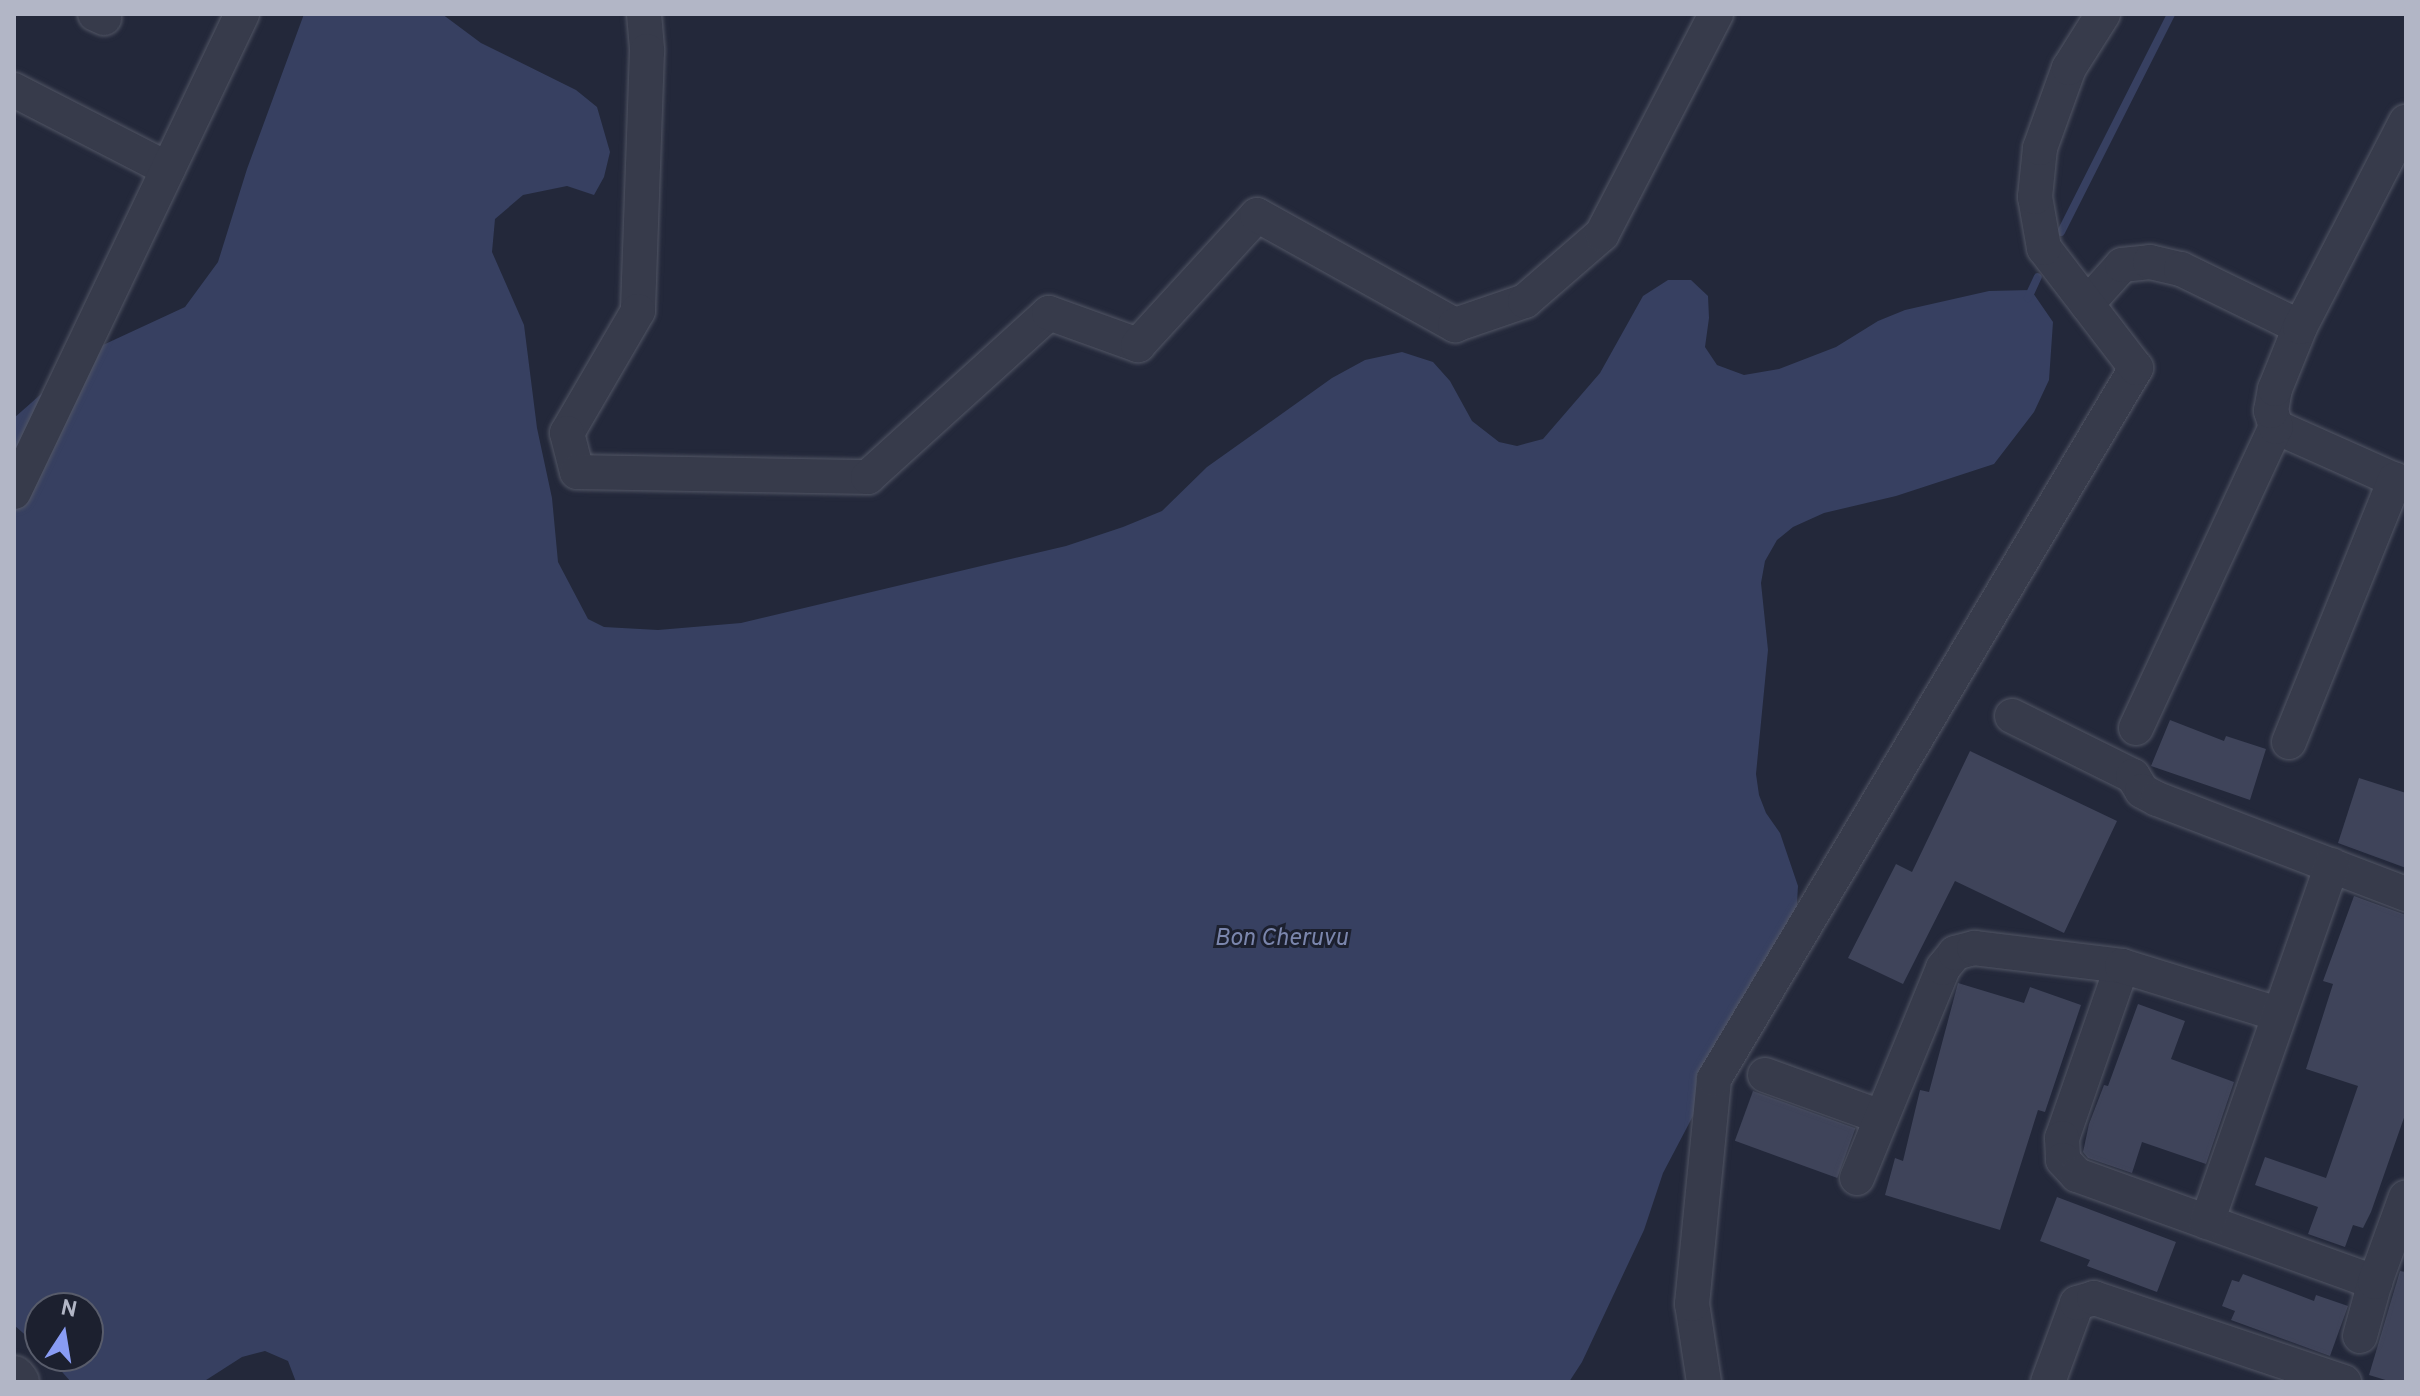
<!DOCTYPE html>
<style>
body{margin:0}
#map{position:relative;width:2420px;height:1396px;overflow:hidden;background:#23283a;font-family:Overpass,sans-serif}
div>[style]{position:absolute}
.water>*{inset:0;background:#374061}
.stream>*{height:8px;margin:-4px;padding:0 4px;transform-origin:4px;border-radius:4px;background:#374061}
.building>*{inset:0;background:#3f445a;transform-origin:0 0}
.roads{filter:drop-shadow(0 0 2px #525665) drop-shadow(0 0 2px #525665)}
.minor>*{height:34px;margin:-17px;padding:0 17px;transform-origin:17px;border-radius:17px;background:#373b4b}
.tertiary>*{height:42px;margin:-21px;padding:0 21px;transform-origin:21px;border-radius:21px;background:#373b4b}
span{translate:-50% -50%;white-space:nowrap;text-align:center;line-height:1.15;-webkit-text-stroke:6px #1c202f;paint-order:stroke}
.water-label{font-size:24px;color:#7b86ad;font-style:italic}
.frame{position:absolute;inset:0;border:16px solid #b2b6c6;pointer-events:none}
.north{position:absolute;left:24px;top:1292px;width:80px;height:80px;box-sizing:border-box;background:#1c202f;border:2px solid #585c6b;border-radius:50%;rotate:12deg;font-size:22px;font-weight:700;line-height:32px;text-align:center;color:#b2b6c6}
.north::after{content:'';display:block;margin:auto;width:28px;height:36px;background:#899cf4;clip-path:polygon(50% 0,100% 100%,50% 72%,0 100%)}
</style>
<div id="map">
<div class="water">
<div style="clip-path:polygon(304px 14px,442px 14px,481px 43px,576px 90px,597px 107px,610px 152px,604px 177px,594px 195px,567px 186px,523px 195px,495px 219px,492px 252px,524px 325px,537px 428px,552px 498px,558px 562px,588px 619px,604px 627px,658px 630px,741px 623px,1066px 546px,1123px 527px,1162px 511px,1207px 467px,1332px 378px,1365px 360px,1402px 352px,1433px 362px,1450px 381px,1472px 421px,1499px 442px,1517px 446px,1543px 439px,1600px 373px,1643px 296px,1668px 280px,1691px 280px,1708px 296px,1709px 318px,1705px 347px,1717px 365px,1744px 375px,1779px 369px,1836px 347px,1878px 321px,1905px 310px,1989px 291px,2031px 290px,2053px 322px,2049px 380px,2034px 412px,1994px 464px,1896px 496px,1824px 513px,1793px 527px,1777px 540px,1765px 561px,1761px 583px,1768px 650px,1756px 774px,1759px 795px,1766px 813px,1780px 833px,1798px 886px,1796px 920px,1663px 1173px,1644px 1230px,1582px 1362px,1569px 1382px,296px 1382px,288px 1361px,265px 1351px,242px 1357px,203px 1382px,71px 1382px,48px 1356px,88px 1356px,88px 1308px,40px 1308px,40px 1348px,14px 1325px,14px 418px,90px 351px,185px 307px,218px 262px,247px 169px)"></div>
</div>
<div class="stream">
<div style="left:2061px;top:232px;width:244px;rotate:-63.2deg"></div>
<div style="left:2028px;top:298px;width:23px;rotate:-65deg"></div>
</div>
<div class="building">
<div style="clip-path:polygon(2170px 720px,2224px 741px,2226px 736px,2266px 749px,2250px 800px,2151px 766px)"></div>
<div style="clip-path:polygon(1970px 751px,2117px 821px,2064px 933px,1955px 881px,1903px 984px,1848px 958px,1896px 864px,1912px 872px)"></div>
<div style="clip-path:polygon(2359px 778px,2406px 793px,2406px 868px,2338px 843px)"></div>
<div style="clip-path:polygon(2354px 896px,2406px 915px,2406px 1112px,2371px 1212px,2363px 1228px,2353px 1225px,2345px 1247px,2308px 1234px,2318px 1207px,2255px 1185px,2265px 1157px,2326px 1178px,2358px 1086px,2306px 1069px,2333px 984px,2323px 981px)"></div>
<div style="clip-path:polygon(1958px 983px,2024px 1003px,2030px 987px,2081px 1005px,2045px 1112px,2038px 1110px,2000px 1230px,1885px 1195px,1895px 1158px,1903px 1161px,1920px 1090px,1929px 1092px)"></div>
<div style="clip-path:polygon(2138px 1004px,2185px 1021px,2171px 1059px,2234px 1082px,2206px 1164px,2142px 1142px,2132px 1173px,2088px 1158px,2083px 1152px,2089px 1124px,2104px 1085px,2108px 1086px)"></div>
<div style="left:1753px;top:1091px;width:109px;height:53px;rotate:20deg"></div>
<div style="clip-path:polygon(2057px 1197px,2176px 1242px,2157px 1292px,2087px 1266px,2090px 1260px,2040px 1241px)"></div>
<div style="clip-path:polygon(2400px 1271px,2406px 1272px,2406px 1382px,2392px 1382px,2369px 1375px)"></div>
<div style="clip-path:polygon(2243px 1274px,2314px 1301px,2316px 1295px,2348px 1306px,2330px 1356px,2231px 1320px,2235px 1311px,2222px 1306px,2232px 1280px,2239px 1282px)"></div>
</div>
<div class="roads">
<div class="minor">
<div style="left:95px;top:14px;width:10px;rotate:24deg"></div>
<div style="left:644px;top:14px;width:37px;rotate:85deg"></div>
<div style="left:647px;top:51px;width:260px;rotate:92deg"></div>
<div style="left:638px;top:311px;width:141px;rotate:120.2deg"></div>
<div style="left:567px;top:433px;width:40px;rotate:75.6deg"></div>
<div style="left:577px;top:472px;width:291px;rotate:1deg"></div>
<div style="left:868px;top:477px;width:244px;rotate:-42.2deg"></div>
<div style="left:1049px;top:313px;width:95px;rotate:19.8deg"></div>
<div style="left:1138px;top:345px;width:176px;rotate:-47.5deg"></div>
<div style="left:1257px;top:215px;width:227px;rotate:29.1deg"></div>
<div style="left:1455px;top:325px;width:74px;rotate:-18.9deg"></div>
<div style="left:1525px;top:301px;width:102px;rotate:-41deg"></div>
<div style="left:1602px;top:234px;width:248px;rotate:-62.6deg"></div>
<div style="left:14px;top:90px;width:173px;rotate:27.2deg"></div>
<div style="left:2087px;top:304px;width:52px;rotate:-48.1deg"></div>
<div style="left:2122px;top:265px;width:28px;rotate:-6deg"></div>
<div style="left:2150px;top:262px;width:32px;rotate:13deg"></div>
<div style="left:2181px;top:269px;width:132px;rotate:26deg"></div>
<div style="left:2276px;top:427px;width:142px;rotate:24deg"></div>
<div style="left:14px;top:492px;width:530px;rotate:-64.5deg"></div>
<div style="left:2012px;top:716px;width:135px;rotate:26.4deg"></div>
<div style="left:2133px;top:776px;width:17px;rotate:59deg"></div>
<div style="left:2142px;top:791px;width:17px;rotate:28deg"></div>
<div style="left:2157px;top:799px;width:267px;rotate:20.9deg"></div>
<div style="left:2136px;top:728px;width:332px;rotate:-65.1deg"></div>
<div style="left:2276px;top:427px;width:17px;rotate:-107deg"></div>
<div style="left:2271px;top:411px;width:22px;rotate:-80deg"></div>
<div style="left:2275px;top:389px;width:67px;rotate:-68deg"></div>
<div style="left:2300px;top:327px;width:231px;rotate:-62.7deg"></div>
<div style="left:2289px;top:742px;width:283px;rotate:-68deg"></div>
<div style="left:2122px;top:966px;width:182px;rotate:109.2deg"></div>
<div style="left:2062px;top:1138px;width:22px;rotate:87deg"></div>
<div style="left:2063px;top:1160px;width:21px;rotate:47deg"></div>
<div style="left:2077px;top:1175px;width:317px;rotate:19.8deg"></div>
<div style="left:1765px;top:1075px;width:123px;rotate:19.9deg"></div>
<div style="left:1857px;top:1178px;width:227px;rotate:-67.7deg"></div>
<div style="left:1943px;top:968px;width:19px;rotate:-51deg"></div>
<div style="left:1955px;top:953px;width:20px;rotate:-15deg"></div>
<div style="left:1974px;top:948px;width:149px;rotate:6.9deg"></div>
<div style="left:2122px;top:966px;width:163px;rotate:17.1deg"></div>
<div style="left:2207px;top:1222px;width:378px;rotate:-70.7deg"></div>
<div style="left:2360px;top:1336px;width:56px;rotate:-74.5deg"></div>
<div style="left:2375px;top:1282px;width:90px;rotate:-70deg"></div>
<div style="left:1704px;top:1382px;width:79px;rotate:-98.7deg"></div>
<div style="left:1692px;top:1304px;width:226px;rotate:-84.4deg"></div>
<div style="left:1714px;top:1079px;width:827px;rotate:-59.31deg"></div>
<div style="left:2136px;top:368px;width:151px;rotate:-127.5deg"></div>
<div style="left:2044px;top:248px;width:52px;rotate:-100deg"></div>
<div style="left:2035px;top:197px;width:49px;rotate:-84.2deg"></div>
<div style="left:2040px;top:148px;width:85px;rotate:-70.1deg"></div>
<div style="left:2069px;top:68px;width:64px;rotate:-57.8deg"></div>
<div style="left:2048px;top:1382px;width:84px;rotate:-69.8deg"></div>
<div style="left:2077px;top:1303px;width:18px;rotate:-16deg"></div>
<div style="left:2094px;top:1298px;width:264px;rotate:18.6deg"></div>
</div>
<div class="tertiary">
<div style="left:14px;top:1377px;width:6px;rotate:51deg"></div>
</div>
</div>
<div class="water-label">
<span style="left:1281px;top:940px">Bon Cheruvu</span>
</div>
<div class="frame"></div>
<div class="north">N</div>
</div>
